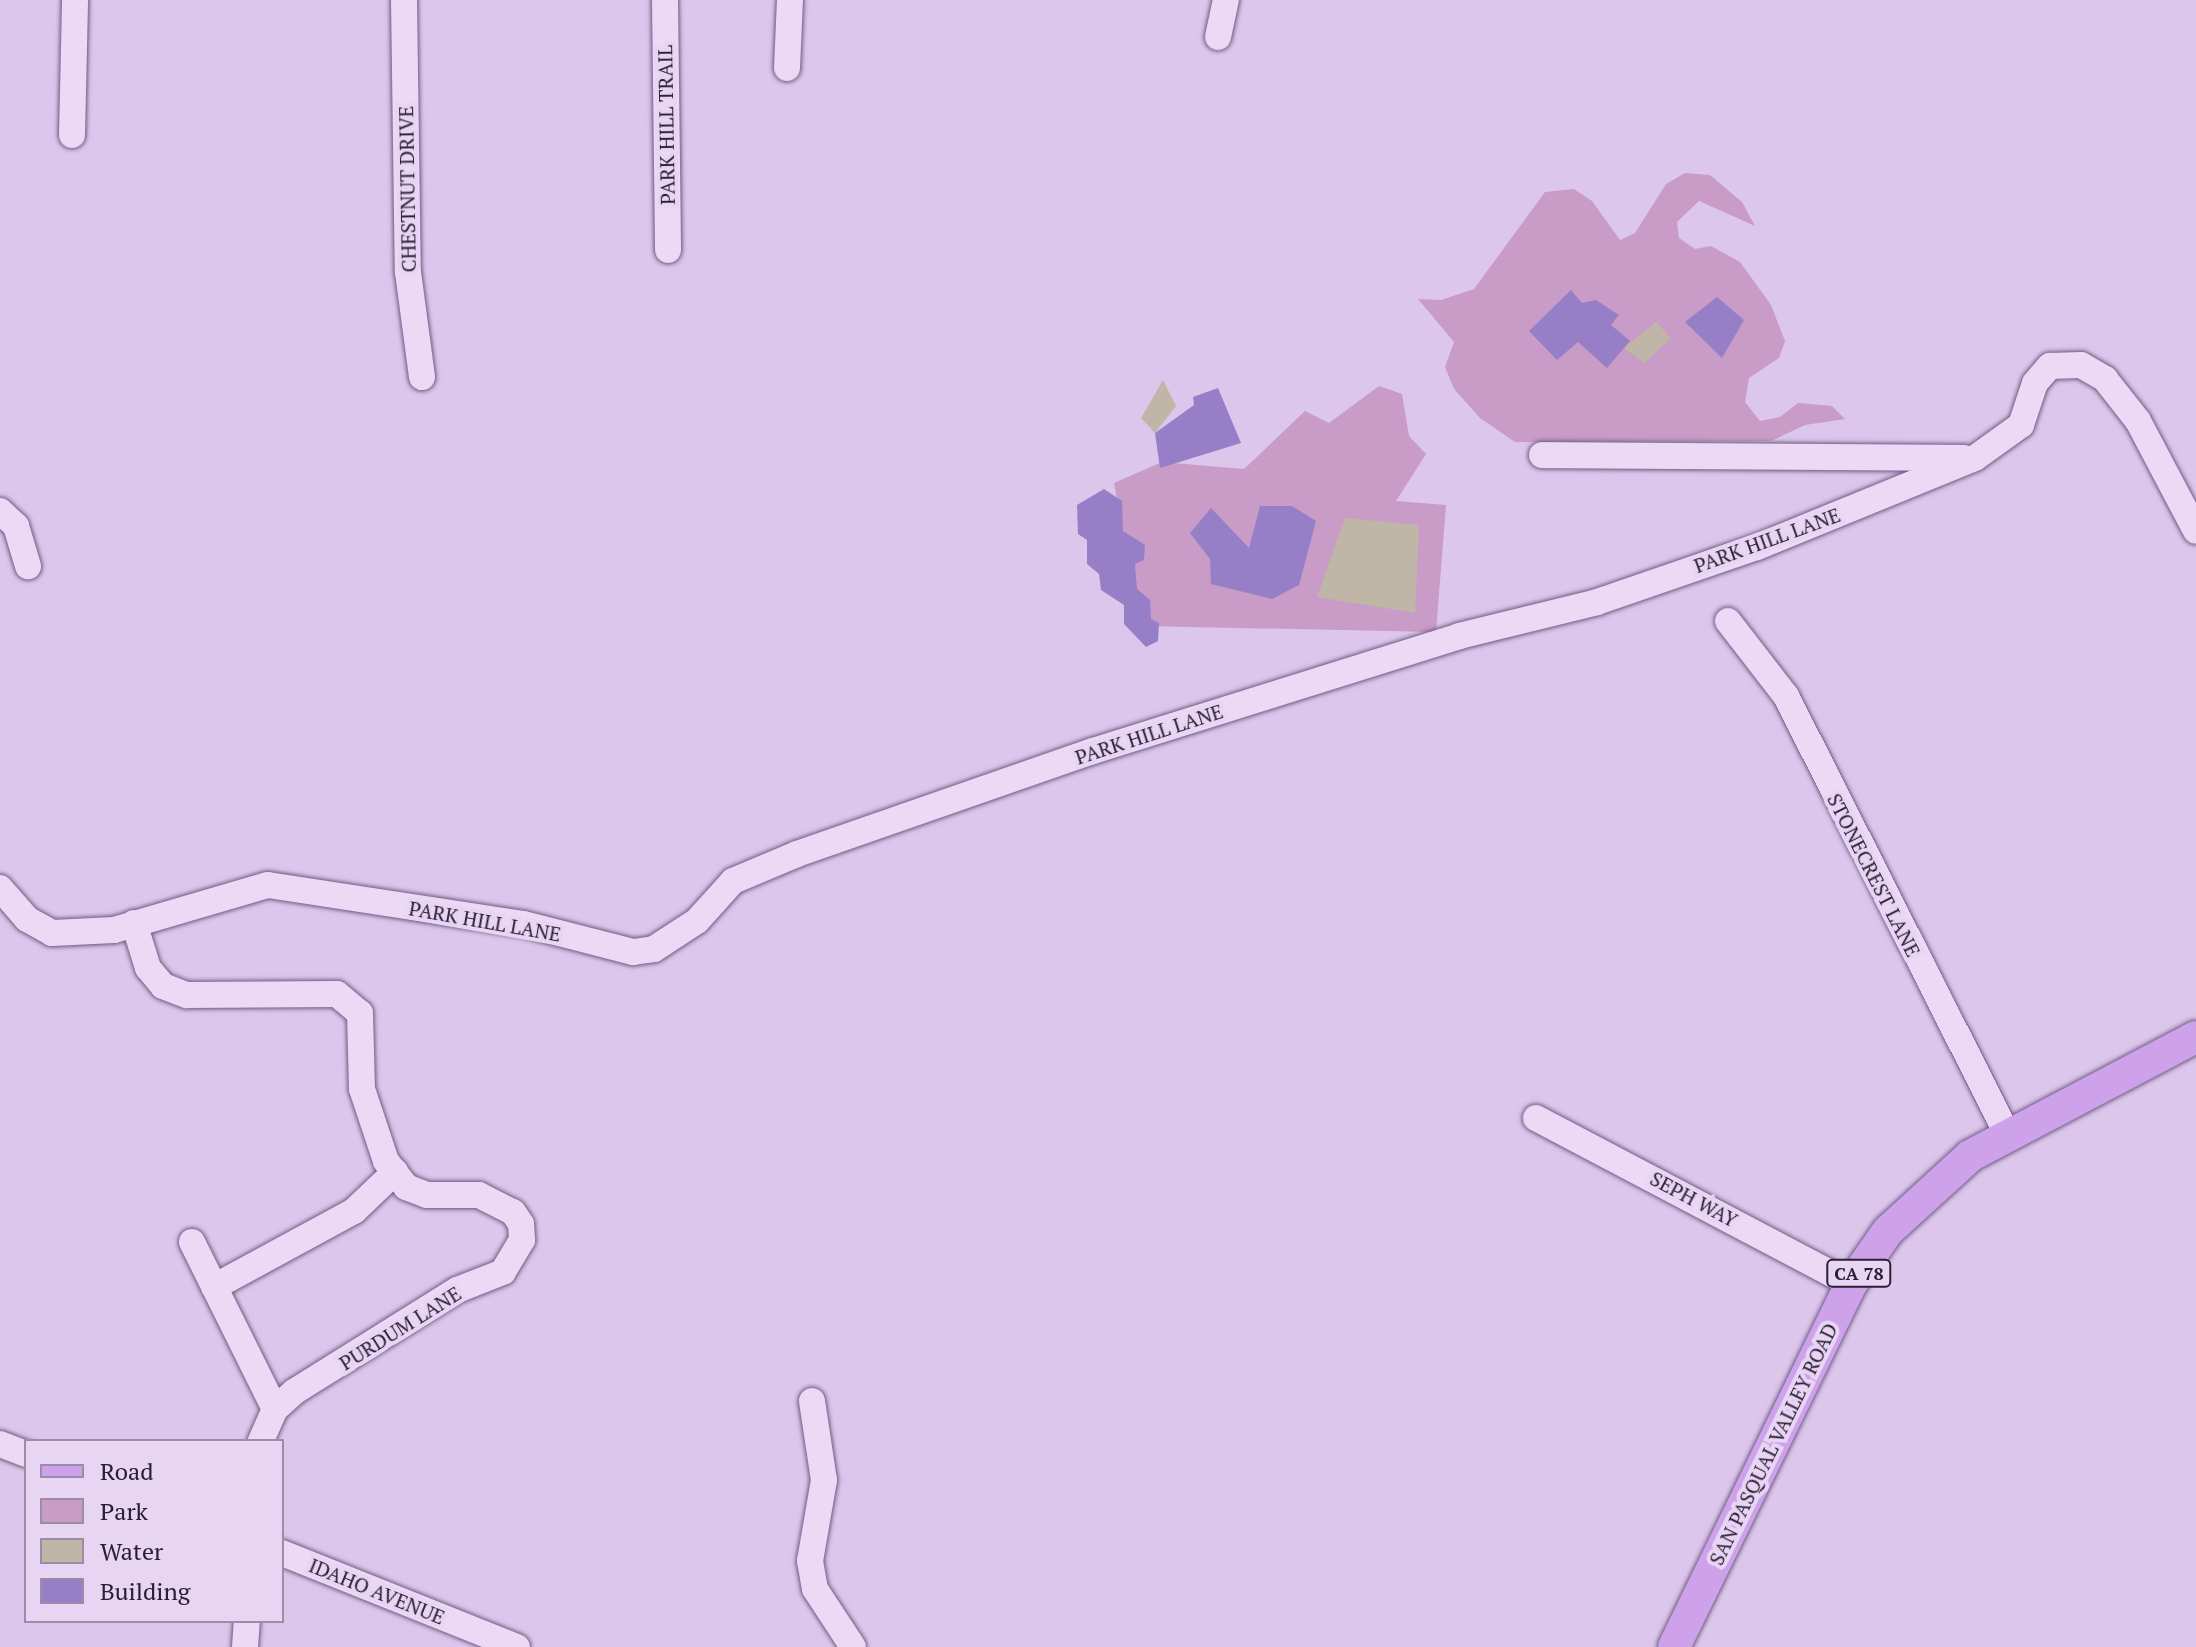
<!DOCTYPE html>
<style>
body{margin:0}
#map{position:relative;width:2196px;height:1647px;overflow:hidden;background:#ddc6eb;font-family:"PT Serif",serif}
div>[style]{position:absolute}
.green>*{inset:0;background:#c99bc7}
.water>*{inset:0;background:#bfb6a7}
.building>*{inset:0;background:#967fc7}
.roads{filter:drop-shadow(0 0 2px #6f5d85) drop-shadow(0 0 2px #6f5d85)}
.minor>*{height:26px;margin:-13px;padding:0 13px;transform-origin:13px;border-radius:13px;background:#ebd9f6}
.major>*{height:32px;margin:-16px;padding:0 16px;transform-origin:16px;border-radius:16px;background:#cea1eb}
span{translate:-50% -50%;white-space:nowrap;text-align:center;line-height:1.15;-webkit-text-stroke:8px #e8d5f3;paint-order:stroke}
.shield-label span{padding:2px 6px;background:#e8d5f3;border:2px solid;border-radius:6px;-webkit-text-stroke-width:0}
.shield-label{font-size:18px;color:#292036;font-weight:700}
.street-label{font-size:20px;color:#292036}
.legend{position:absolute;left:24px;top:1439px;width:260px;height:184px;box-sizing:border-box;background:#e8d5f3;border:2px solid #9c8da7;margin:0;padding:10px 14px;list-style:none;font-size:24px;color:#292036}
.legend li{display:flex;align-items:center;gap:16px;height:40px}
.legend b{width:40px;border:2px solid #9c8da7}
</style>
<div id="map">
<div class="green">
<div style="clip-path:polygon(1685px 173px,1710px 175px,1742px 202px,1755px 226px,1699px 201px,1677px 222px,1679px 238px,1695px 249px,1711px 246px,1740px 262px,1771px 305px,1785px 341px,1779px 358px,1749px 378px,1745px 402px,1760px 421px,1780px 417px,1798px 403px,1832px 406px,1845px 419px,1805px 425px,1771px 441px,1515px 442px,1480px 418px,1454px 389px,1445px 367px,1454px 342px,1418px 299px,1441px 300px,1474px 289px,1545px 192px,1574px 189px,1592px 201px,1620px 240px,1635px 233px,1666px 184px)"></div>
<div style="clip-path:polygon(1379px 386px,1402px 394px,1409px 436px,1426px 454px,1396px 501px,1446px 505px,1436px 632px,1141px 626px,1114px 483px,1162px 462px,1244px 469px,1305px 411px,1329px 423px)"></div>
</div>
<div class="water">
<div style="clip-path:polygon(1656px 322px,1671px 338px,1644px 363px,1624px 348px)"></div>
<div style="clip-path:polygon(1163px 380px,1176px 406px,1155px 433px,1141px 418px)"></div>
<div style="clip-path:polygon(1345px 518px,1419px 525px,1415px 613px,1317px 597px)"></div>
</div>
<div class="building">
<div style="clip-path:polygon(1571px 290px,1582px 303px,1596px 300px,1619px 315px,1611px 325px,1630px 341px,1607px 368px,1578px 342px,1557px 360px,1529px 331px)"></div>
<div style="clip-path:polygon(1717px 297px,1744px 320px,1722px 358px,1685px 322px)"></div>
<div style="clip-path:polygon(1218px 388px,1241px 443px,1160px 468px,1155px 433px,1194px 405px,1193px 397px)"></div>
<div style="clip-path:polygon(1104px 489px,1122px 501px,1123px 531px,1145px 545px,1144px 560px,1135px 564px,1137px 589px,1150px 600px,1151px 619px,1159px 623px,1158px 641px,1146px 647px,1124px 624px,1124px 605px,1101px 590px,1099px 574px,1087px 564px,1087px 540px,1078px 534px,1077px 505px)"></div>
<div style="clip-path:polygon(1260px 506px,1292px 506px,1316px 521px,1299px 585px,1272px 599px,1211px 584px,1210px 559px,1190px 533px,1211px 508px,1249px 548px)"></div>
</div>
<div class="roads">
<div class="minor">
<div style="left:404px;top:0;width:272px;rotate:89.2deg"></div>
<div style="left:408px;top:272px;width:106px;rotate:82.4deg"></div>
<div style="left:665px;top:0;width:250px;rotate:89.3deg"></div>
<div style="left:1218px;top:37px;width:38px;rotate:-78deg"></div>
<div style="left:787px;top:68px;width:68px;rotate:-87.5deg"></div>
<div style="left:72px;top:135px;width:135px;rotate:-88.7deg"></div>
<div style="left:1542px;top:455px;width:422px;rotate:0.4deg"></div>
<div style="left:0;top:511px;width:22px;rotate:43deg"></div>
<div style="left:16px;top:526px;width:42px;rotate:73.3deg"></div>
<div style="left:1728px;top:621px;width:95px;rotate:52.3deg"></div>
<div style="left:1786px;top:696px;width:494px;rotate:63.2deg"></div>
<div style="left:0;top:888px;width:41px;rotate:48.9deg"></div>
<div style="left:27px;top:919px;width:29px;rotate:29deg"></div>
<div style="left:52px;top:933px;width:62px;rotate:-2.8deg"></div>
<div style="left:114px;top:930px;width:160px;rotate:-16.3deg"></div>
<div style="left:268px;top:885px;width:259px;rotate:8.7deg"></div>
<div style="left:524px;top:924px;width:113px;rotate:14.4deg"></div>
<div style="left:633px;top:952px;width:21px;rotate:-8deg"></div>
<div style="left:654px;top:949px;width:51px;rotate:-33.1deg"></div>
<div style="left:697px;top:921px;width:54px;rotate:-48deg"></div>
<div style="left:733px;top:881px;width:69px;rotate:-22.9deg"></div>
<div style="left:797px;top:854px;width:313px;rotate:-19.2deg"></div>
<div style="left:1093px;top:751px;width:384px;rotate:-17.4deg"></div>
<div style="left:1459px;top:636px;width:142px;rotate:-13.8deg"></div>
<div style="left:1597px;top:602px;width:169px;rotate:-19deg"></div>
<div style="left:1757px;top:547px;width:235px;rotate:-22.2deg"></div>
<div style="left:1975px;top:458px;width:57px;rotate:-35.7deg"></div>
<div style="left:2021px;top:425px;width:44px;rotate:-71.6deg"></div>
<div style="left:2035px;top:383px;width:23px;rotate:-49deg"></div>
<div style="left:2050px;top:366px;width:31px;rotate:-2deg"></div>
<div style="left:2081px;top:365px;width:28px;rotate:30deg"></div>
<div style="left:2105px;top:379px;width:53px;rotate:51.8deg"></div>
<div style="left:2138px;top:421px;width:124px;rotate:62.2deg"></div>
<div style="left:134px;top:923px;width:47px;rotate:72.7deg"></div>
<div style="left:148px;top:968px;width:23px;rotate:50deg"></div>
<div style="left:163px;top:986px;width:26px;rotate:21deg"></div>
<div style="left:187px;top:995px;width:150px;rotate:-0.4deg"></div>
<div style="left:337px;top:994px;width:30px;rotate:40deg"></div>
<div style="left:360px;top:1013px;width:76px;rotate:88.5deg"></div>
<div style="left:362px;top:1089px;width:76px;rotate:71.6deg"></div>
<div style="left:386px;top:1161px;width:33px;rotate:52deg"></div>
<div style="left:406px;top:1187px;width:22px;rotate:21deg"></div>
<div style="left:427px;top:1195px;width:52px"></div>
<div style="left:479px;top:1195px;width:38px;rotate:27deg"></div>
<div style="left:513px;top:1212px;width:14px;rotate:56deg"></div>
<div style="left:521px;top:1224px;width:16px;rotate:86deg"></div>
<div style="left:522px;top:1240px;width:37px;rotate:121deg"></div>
<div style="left:503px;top:1272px;width:49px;rotate:158.6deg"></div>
<div style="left:457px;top:1290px;width:192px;rotate:148deg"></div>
<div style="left:294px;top:1392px;width:25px;rotate:138deg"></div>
<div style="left:275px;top:1409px;width:35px;rotate:114deg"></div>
<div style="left:1536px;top:1118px;width:356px;rotate:27.8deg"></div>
<div style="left:192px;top:1242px;width:186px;rotate:63.6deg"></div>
<div style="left:214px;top:1287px;width:159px;rotate:-28.5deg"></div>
<div style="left:354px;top:1211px;width:57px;rotate:-43.6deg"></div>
<div style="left:812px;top:1401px;width:80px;rotate:81.4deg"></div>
<div style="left:824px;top:1480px;width:82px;rotate:99.8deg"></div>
<div style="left:810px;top:1561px;width:28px;rotate:80deg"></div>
<div style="left:815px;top:1589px;width:69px;rotate:56.8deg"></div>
<div style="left:0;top:1444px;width:28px;rotate:21deg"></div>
<div style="left:282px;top:1553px;width:253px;rotate:21.8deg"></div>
<div style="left:245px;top:1647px;width:26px;rotate:-86deg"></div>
</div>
<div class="major">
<div style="left:1674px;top:1647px;width:404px;rotate:-64deg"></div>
<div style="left:1851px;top:1284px;width:65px;rotate:-55.1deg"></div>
<div style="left:1888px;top:1231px;width:111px;rotate:-42.4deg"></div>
<div style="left:1970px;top:1156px;width:255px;rotate:-27.8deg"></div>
</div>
</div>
<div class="shield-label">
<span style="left:1859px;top:1273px">CA 78</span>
</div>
<div class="street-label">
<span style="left:666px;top:125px;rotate:-91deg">PARK HILL TRAIL</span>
<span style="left:407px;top:189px;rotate:-91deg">CHESTNUT DRIVE</span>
<span style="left:1767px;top:540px;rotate:-20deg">PARK HILL LANE</span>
<span style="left:1149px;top:734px;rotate:-18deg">PARK HILL LANE</span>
<span style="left:1874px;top:875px;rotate:63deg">STONECREST LANE</span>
<span style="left:485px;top:921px;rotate:10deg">PARK HILL LANE</span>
<span style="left:1694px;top:1199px;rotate:28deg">SEPH WAY</span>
<span style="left:400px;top:1328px;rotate:-32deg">PURDUM LANE</span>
<span style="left:1773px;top:1444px;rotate:-64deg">SAN PASQUAL VALLEY ROAD</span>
<span style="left:377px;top:1591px;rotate:22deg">IDAHO AVENUE</span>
</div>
<ul class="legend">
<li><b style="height:10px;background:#cea1eb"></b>Road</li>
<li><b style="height:22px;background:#c99bc7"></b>Park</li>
<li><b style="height:22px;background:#bfb6a7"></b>Water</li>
<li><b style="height:22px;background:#967fc7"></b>Building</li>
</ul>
</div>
